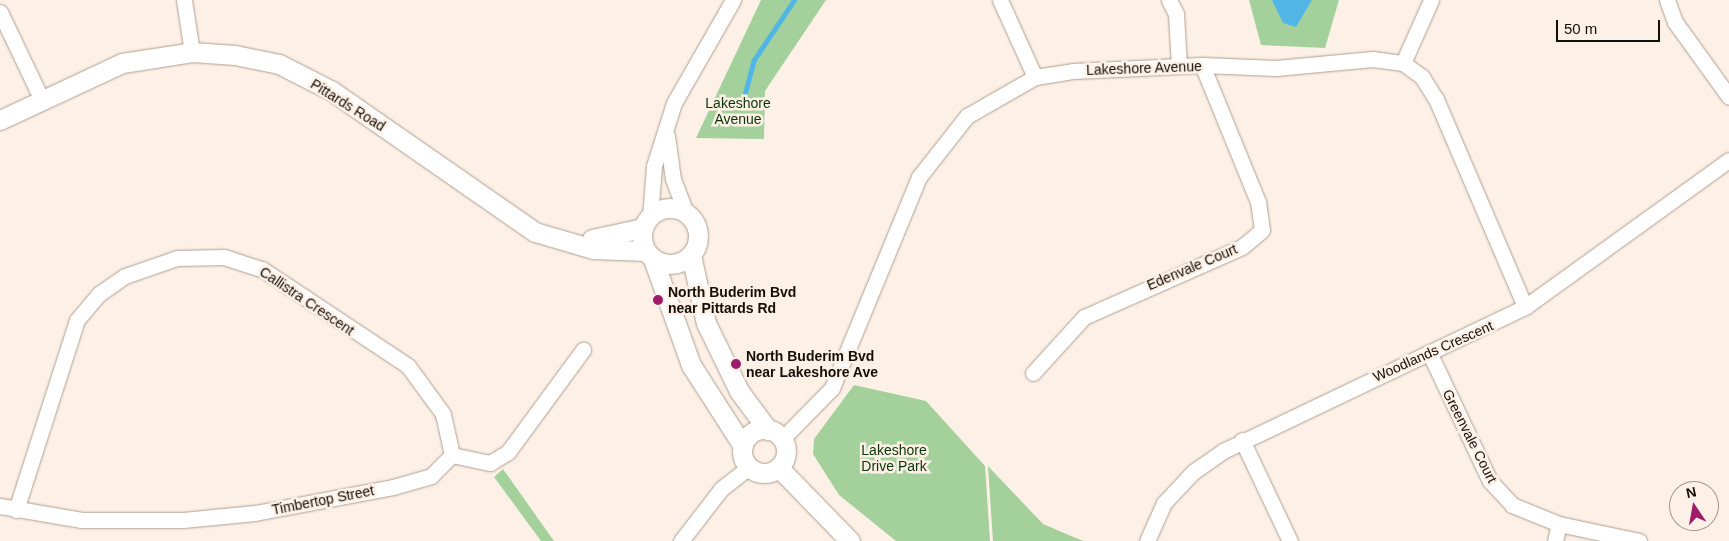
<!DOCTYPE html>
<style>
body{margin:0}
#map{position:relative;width:1729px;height:541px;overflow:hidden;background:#fdf1e7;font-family:Helvetica,sans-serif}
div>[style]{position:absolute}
.green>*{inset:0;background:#a4d19b}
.water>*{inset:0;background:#51b6e5}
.stream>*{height:4.5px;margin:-2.25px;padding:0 2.25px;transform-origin:2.25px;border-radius:2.25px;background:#51b6e5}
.roads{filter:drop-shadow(0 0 1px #b19e8f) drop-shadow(0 0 1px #b19e8f)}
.minor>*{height:15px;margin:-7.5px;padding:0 7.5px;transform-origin:7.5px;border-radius:7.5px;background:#fff}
.tertiary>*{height:19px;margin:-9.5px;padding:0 9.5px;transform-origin:9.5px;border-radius:9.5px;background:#fff}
.tertiary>.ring{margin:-9.5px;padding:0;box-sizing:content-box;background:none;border:19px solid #fff;border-radius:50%}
.dots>*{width:14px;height:14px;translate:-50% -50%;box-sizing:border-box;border:2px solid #fdf1e7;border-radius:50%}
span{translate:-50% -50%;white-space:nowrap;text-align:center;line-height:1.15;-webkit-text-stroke:5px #fdf1e7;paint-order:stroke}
.street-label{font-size:14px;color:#140e08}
.park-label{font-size:14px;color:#0b3304}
.poi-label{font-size:14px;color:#140e08;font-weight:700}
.left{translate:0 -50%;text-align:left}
.north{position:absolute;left:1669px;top:481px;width:50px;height:50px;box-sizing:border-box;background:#fdf1e7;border:1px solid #a0968e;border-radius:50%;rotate:348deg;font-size:14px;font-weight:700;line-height:20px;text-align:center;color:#140e08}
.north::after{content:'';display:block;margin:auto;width:18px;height:22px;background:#9f1c6c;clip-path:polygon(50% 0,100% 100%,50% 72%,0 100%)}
.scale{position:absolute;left:1556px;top:20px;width:104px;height:22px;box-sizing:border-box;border:2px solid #140e08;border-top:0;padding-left:6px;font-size:15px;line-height:18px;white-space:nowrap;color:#140e08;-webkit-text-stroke:4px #fdf1e7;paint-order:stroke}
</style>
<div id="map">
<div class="green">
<div style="clip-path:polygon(761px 0,826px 0,765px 91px,764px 139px,696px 138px)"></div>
<div style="clip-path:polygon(1249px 0,1339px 0,1325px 48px,1261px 45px)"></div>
<div style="clip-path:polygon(854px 385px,926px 401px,985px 466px,990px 541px,896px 541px,839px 495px,813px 454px,814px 439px)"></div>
<div style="clip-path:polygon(988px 466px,1043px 524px,1083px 541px,993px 541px)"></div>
<div style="clip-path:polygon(503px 469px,554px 541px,541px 541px,494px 477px)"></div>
</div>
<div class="water">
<div style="clip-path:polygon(1272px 0,1312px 0,1296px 27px,1283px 23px)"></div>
</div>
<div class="stream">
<div style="left:745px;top:93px;width:34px;rotate:-75deg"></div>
<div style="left:754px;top:60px;width:72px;rotate:-56.3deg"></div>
</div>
<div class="roads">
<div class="minor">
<div style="left:184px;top:0;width:53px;rotate:81.3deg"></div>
<div style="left:1000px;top:0;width:85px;rotate:65.6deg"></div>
<div style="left:1169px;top:0;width:16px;rotate:63deg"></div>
<div style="left:1176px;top:14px;width:52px;rotate:86.7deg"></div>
<div style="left:1667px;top:0;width:23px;rotate:70deg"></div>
<div style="left:1675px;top:22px;width:92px;rotate:54.2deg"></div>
<div style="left:0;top:12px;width:98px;rotate:64.5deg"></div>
<div style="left:1403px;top:63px;width:69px;rotate:-66deg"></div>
<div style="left:667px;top:136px;width:43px;rotate:82.1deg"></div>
<div style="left:673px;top:179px;width:36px;rotate:69deg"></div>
<div style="left:650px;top:217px;width:51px;rotate:-85.5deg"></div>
<div style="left:654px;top:166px;width:66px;rotate:-72.4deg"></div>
<div style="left:674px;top:103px;width:119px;rotate:-60.2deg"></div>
<div style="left:1429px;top:352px;width:143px;rotate:64.7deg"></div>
<div style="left:1490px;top:481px;width:33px;rotate:47deg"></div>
<div style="left:1512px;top:505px;width:51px;rotate:22deg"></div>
<div style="left:1559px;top:524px;width:82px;rotate:12deg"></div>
<div style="left:1033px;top:373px;width:76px;rotate:-47.7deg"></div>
<div style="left:1084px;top:317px;width:173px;rotate:-23.9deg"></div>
<div style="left:1242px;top:247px;width:26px;rotate:-40deg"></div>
<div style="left:1262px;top:230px;width:28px;rotate:-98deg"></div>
<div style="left:1258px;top:202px;width:148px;rotate:-112.2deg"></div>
<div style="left:782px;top:439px;width:71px;rotate:-45.6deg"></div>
<div style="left:832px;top:388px;width:228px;rotate:-67.6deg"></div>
<div style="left:919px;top:177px;width:78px;rotate:-51.8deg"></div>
<div style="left:967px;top:116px;width:78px;rotate:-29.8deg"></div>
<div style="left:1035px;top:77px;width:38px;rotate:-9deg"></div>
<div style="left:1073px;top:71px;width:129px;rotate:-2.7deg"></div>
<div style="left:1202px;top:65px;width:74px;rotate:2.3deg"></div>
<div style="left:1276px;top:68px;width:97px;rotate:-5.3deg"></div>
<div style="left:1373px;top:59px;width:30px;rotate:8deg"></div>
<div style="left:1403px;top:63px;width:24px;rotate:36deg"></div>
<div style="left:1422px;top:77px;width:26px;rotate:58deg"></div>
<div style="left:1436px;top:99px;width:226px;rotate:66.8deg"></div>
<div style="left:1242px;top:440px;width:112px;rotate:64.6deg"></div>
<div style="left:0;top:506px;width:83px;rotate:9.7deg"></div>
<div style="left:82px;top:520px;width:101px"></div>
<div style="left:183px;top:520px;width:72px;rotate:-5.6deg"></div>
<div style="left:255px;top:513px;width:140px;rotate:-10.7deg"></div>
<div style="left:393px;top:487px;width:40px;rotate:-16deg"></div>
<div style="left:431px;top:476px;width:30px;rotate:-45deg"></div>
<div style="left:452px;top:455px;width:39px;rotate:12deg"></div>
<div style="left:490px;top:463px;width:21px;rotate:-31deg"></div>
<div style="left:508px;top:452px;width:127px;rotate:-53.7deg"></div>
<div style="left:16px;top:510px;width:200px;rotate:-72.2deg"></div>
<div style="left:77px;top:320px;width:34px;rotate:-50deg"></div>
<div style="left:99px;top:294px;width:32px;rotate:-35deg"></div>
<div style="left:125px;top:276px;width:55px;rotate:-19.1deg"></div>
<div style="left:177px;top:258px;width:47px;rotate:-1.2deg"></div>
<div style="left:224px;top:257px;width:40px;rotate:18deg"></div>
<div style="left:262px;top:269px;width:175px;rotate:33.6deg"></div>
<div style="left:408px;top:366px;width:59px;rotate:53.9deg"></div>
<div style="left:443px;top:414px;width:42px;rotate:77.6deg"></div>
<div style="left:681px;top:541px;width:66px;rotate:-52.4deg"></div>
<div style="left:721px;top:489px;width:36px;rotate:-38deg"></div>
<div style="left:1147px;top:541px;width:42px;rotate:-65.9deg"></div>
<div style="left:1164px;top:503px;width:42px;rotate:-46.9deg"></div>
<div style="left:1193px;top:472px;width:37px;rotate:-35deg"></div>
<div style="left:1223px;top:451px;width:335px;rotate:-25.5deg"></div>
<div style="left:1525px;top:307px;width:251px;rotate:-35.8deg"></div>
<div style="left:1555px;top:541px;width:17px;rotate:-77deg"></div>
</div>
<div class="tertiary">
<div style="left:0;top:120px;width:135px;rotate:-25deg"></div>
<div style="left:122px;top:63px;width:71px;rotate:-8.9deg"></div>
<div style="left:192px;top:52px;width:43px;rotate:4deg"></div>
<div style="left:235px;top:55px;width:45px;rotate:11.6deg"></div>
<div style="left:279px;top:64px;width:59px;rotate:27deg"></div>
<div style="left:332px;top:91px;width:247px;rotate:34.8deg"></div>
<div style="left:535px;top:232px;width:60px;rotate:16.3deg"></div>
<div style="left:593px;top:249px;width:53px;rotate:2.2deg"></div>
<div class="ring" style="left:642px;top:208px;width:37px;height:37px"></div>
<div style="left:592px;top:239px;width:52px;rotate:-12.2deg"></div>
<div style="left:691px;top:255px;width:70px;rotate:77.6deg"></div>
<div style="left:706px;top:323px;width:76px;rotate:64.1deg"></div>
<div style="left:739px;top:391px;width:49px;rotate:53.4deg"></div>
<div style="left:653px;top:259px;width:113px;rotate:70.3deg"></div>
<div style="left:691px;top:365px;width:96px;rotate:57.3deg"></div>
<div class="ring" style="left:742px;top:429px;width:25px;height:25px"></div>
<div style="left:779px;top:468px;width:102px;rotate:45.8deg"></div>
</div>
</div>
<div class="dots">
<div style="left:658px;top:300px;background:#9f1c6c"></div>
<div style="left:736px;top:364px;background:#9f1c6c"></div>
</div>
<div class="street-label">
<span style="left:1144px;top:68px;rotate:-2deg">Lakeshore Avenue</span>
<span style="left:348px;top:105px;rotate:32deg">Pittards Road</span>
<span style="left:1192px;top:267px;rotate:-23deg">Edenvale Court</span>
<span style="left:307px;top:301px;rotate:34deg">Callistra Crescent</span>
<span style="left:1433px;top:351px;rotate:-24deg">Woodlands Crescent</span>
<span style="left:1470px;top:436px;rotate:63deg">Greenvale Court</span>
<span style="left:323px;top:500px;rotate:-11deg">Timbertop Street</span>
</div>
<div class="park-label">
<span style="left:738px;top:111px">Lakeshore<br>Avenue</span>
<span style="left:894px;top:458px">Lakeshore<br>Drive Park</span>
</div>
<div class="poi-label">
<span class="left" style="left:668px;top:300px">North Buderim Bvd<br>near Pittards Rd</span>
<span class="left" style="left:746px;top:364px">North Buderim Bvd<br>near Lakeshore Ave</span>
</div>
<div class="north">N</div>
<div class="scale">50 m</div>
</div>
